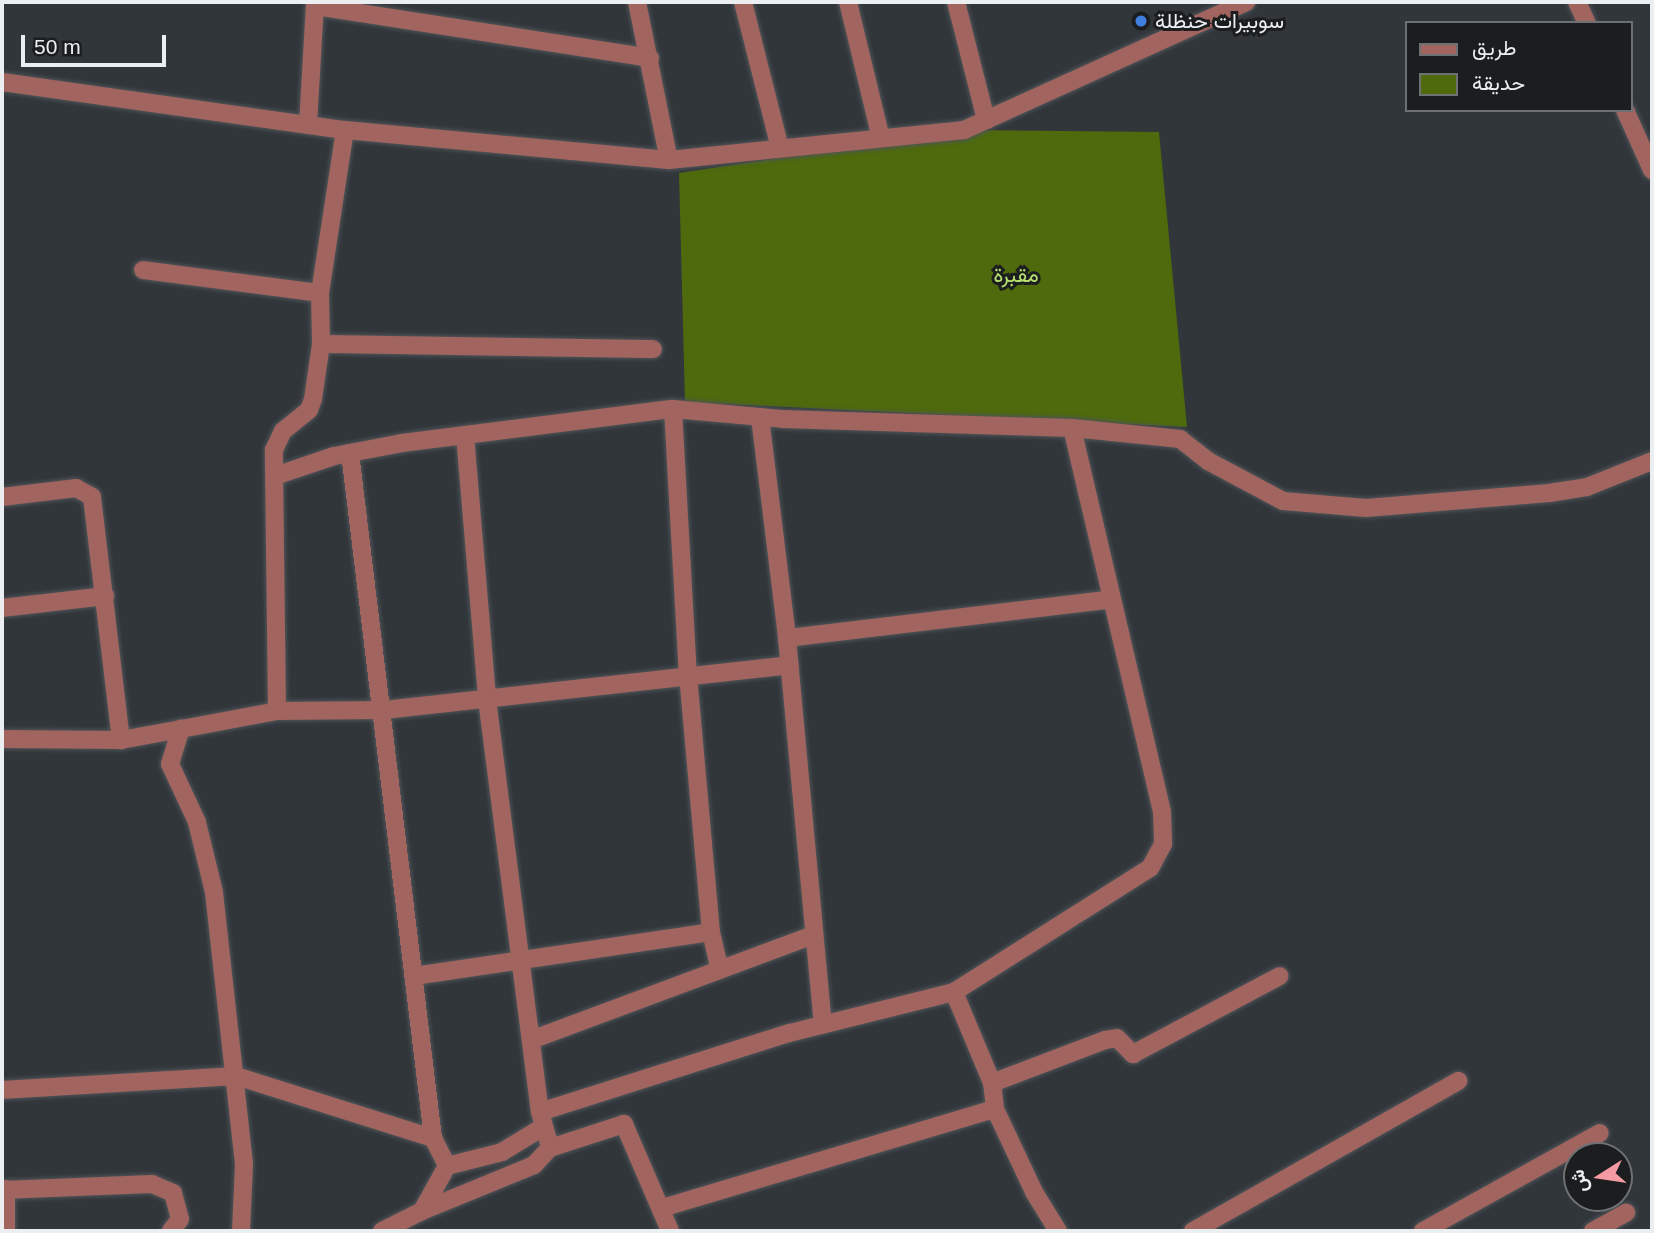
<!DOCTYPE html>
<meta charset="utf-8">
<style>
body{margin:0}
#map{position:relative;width:1654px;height:1233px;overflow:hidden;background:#31363b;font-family:Arial,Vazirmatn,sans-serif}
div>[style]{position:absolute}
.green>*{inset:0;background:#4e6a0c}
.roads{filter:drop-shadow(0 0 2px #4f5458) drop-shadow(0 0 2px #4f5458)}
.minor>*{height:18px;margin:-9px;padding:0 9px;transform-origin:9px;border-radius:9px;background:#a1645e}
.dots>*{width:19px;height:19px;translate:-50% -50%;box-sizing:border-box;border:4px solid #1b1d1f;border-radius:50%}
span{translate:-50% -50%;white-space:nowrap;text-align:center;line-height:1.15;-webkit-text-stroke:6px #1b1d1f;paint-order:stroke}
.poi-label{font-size:21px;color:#ebeff2}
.left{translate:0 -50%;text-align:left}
.park-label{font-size:21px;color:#b7e16e}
.frame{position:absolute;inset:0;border:4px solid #ebeff2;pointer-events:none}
.legend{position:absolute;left:1405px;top:21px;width:228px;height:91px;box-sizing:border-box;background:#1b1d1f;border:2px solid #6e7173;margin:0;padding:9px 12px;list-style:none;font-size:21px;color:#ebeff2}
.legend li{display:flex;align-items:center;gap:14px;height:35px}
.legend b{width:35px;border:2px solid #6e7173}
.north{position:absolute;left:1563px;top:1142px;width:70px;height:70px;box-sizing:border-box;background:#1b1d1f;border:2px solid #6e7173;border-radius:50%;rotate:258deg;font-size:19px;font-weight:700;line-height:28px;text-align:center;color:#ebeff2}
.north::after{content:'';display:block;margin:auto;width:24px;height:32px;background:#f49aa2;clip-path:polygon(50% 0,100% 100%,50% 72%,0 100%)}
.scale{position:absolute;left:21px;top:35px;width:145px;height:32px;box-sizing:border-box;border:4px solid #ebeff2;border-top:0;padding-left:9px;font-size:21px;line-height:24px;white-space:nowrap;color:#ebeff2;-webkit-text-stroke:5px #1b1d1f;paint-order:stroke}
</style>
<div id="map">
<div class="green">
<div style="clip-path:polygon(964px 130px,1159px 132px,1187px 427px,685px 402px,679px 173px)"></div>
</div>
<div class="roads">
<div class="minor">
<div style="left:637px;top:2px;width:161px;rotate:78.6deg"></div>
<div style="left:743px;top:2px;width:151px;rotate:75.8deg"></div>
<div style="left:848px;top:2px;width:140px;rotate:76.4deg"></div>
<div style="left:956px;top:2px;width:122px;rotate:75.7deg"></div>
<div style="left:1577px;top:2px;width:23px;rotate:65deg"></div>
<div style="left:315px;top:6px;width:339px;rotate:8.8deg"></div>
<div style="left:2px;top:82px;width:346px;rotate:8deg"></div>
<div style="left:345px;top:130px;width:325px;rotate:5.3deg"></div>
<div style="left:669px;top:160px;width:297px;rotate:-5.8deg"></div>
<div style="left:964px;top:130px;width:310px;rotate:-24.4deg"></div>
<div style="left:1625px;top:110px;width:66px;rotate:65.8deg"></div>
<div style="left:308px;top:125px;width:123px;rotate:-86.7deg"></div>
<div style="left:143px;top:270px;width:178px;rotate:7.4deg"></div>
<div style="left:321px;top:344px;width:332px;rotate:0.9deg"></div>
<div style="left:673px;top:409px;width:266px;rotate:86.8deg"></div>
<div style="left:688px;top:675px;width:258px;rotate:84.9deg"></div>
<div style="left:711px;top:932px;width:39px;rotate:77deg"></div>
<div style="left:760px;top:417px;width:223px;rotate:83deg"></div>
<div style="left:787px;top:638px;width:388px;rotate:84.7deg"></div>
<div style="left:1072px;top:428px;width:109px;rotate:5.8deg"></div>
<div style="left:1180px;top:439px;width:36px;rotate:38deg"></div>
<div style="left:1208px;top:461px;width:85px;rotate:28.1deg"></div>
<div style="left:1283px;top:501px;width:83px;rotate:4.8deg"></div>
<div style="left:1366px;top:508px;width:184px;rotate:-4.7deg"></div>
<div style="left:1549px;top:493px;width:38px;rotate:-9deg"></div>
<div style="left:1587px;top:487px;width:70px;rotate:-21.8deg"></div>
<div style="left:465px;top:435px;width:265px;rotate:85.2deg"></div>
<div style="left:487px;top:699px;width:416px;rotate:82.7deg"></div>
<div style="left:540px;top:1112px;width:37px;rotate:74deg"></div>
<div style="left:350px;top:453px;width:690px;rotate:83.09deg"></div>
<div style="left:275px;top:476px;width:62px;rotate:-18.7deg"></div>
<div style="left:334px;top:456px;width:69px;rotate:-10.8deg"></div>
<div style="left:402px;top:443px;width:273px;rotate:-7.2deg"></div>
<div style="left:673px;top:409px;width:109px;rotate:5.2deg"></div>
<div style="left:782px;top:419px;width:290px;rotate:1.8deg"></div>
<div style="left:1072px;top:428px;width:394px;rotate:76.8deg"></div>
<div style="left:1162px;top:812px;width:32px;rotate:88deg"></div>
<div style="left:1163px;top:844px;width:27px;rotate:118deg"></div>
<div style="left:1150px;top:868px;width:232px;rotate:147.7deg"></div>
<div style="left:954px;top:992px;width:170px;rotate:166deg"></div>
<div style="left:789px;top:1033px;width:261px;rotate:162.4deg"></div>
<div style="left:2px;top:497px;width:75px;rotate:-6.9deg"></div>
<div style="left:76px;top:488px;width:18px;rotate:29deg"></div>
<div style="left:92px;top:497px;width:245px;rotate:83.2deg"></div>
<div style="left:2px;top:608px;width:104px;rotate:-6.6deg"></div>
<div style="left:787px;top:638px;width:327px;rotate:-6.8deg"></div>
<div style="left:277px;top:711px;width:107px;rotate:-0.5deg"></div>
<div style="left:384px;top:710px;width:408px;rotate:-6.3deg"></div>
<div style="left:2px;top:739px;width:119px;rotate:0.5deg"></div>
<div style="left:121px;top:740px;width:61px;rotate:-10.4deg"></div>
<div style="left:414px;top:976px;width:300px;rotate:-8.4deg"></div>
<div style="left:954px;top:992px;width:99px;rotate:67.3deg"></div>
<div style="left:992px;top:1083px;width:26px;rotate:83deg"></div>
<div style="left:995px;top:1109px;width:92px;rotate:64.8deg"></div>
<div style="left:1034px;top:1192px;width:46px;rotate:58.4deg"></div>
<div style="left:531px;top:1040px;width:302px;rotate:-20.4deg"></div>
<div style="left:992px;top:1083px;width:121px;rotate:-20.8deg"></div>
<div style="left:1105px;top:1040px;width:12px;rotate:-9deg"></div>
<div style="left:1117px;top:1038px;width:23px;rotate:45deg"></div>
<div style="left:1133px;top:1054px;width:166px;rotate:-28deg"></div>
<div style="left:2px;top:1090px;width:234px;rotate:-3.4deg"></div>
<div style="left:236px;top:1076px;width:207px;rotate:17.5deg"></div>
<div style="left:433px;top:1138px;width:31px;rotate:63deg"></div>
<div style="left:447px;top:1166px;width:57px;rotate:-14.3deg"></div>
<div style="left:502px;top:1152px;width:48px;rotate:-31.4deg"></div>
<div style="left:6px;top:1189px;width:42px;rotate:90deg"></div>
<div style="left:2px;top:1190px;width:150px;rotate:-2.3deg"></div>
<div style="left:152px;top:1184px;width:23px;rotate:23deg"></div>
<div style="left:173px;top:1193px;width:27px;rotate:75deg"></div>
<div style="left:180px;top:1219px;width:15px;rotate:127deg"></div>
<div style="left:662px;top:1208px;width:347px;rotate:-16.6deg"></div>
<div style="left:422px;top:1211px;width:121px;rotate:-22.3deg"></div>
<div style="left:534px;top:1165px;width:23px;rotate:-47deg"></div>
<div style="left:550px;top:1148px;width:78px;rotate:-18deg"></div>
<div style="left:624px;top:1124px;width:116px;rotate:66.7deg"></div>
<div style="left:241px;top:1231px;width:67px;rotate:-87.4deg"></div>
<div style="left:244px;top:1164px;width:274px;rotate:-96.3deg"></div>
<div style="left:214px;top:892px;width:72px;rotate:-103.7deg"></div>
<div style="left:197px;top:822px;width:64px;rotate:-115deg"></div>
<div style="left:170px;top:764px;width:37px;rotate:-73deg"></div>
<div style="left:181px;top:729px;width:98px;rotate:-10.6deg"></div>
<div style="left:277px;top:711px;width:261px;rotate:-90.7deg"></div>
<div style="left:274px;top:450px;width:21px;rotate:-65deg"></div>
<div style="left:283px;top:431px;width:33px;rotate:-39deg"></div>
<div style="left:309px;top:410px;width:12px;rotate:-70deg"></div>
<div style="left:313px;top:399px;width:56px;rotate:-81.7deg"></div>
<div style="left:321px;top:344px;width:51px;rotate:-91.1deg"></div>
<div style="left:320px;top:293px;width:165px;rotate:-81.3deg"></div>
<div style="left:382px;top:1231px;width:45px;rotate:-26.6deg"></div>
<div style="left:422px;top:1211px;width:51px;rotate:-60.9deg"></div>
<div style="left:1193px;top:1231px;width:305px;rotate:-29.5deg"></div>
<div style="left:1423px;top:1231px;width:202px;rotate:-29deg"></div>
<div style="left:1593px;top:1231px;width:38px;rotate:-29deg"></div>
</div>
</div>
<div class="dots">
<div style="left:1141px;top:21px;background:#3f7fe0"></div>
</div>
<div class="poi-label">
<span class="left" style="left:1155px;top:21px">سوبيرات حنظلة</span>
</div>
<div class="park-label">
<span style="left:1016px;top:275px">مقبرة</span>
</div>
<div class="frame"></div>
<ul class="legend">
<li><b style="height:9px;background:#a1645e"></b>طريق</li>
<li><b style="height:19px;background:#4e6a0c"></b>حديقة</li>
</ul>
<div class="north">ش</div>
<div class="scale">50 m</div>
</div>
